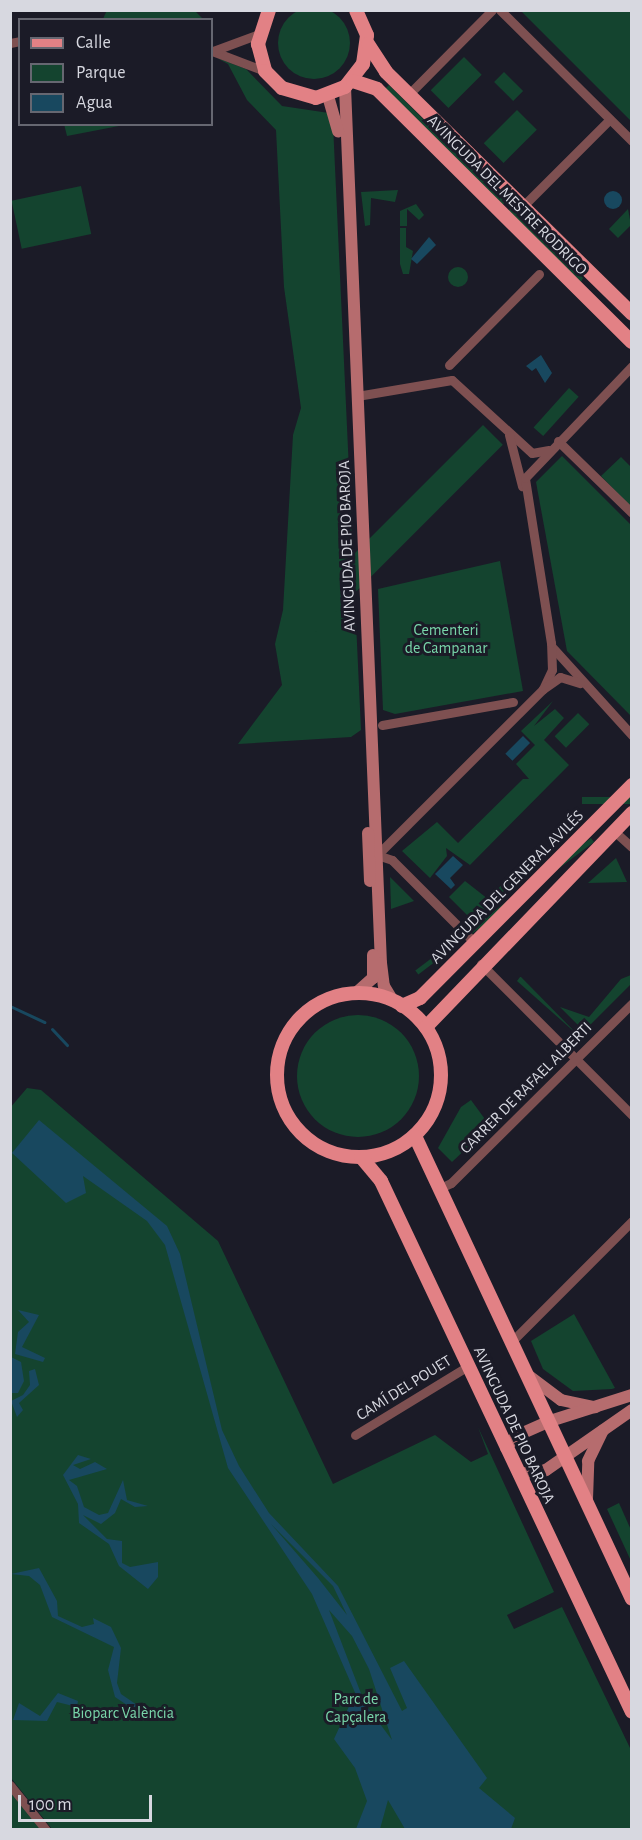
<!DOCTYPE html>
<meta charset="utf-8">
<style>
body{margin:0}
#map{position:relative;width:642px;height:1840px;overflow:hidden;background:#1b1b27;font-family:"Alegreya Sans",sans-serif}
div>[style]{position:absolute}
.green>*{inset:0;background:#14442f;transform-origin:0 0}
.round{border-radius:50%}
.water>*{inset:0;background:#18485f;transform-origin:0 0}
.stream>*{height:3px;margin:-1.5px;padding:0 1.5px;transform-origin:1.5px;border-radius:1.5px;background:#18485f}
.street>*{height:9px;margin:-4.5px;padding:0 4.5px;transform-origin:4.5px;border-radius:4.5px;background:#7e5051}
.secondary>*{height:12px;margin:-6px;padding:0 6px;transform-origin:6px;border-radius:6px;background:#b66c6e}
.primary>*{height:14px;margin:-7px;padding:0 7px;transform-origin:7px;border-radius:7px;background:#e28185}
.primary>.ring{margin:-7px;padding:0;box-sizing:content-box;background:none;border:14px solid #e28185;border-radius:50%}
span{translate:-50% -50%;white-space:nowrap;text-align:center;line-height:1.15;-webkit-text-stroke:6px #1b1b27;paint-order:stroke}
.street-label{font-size:16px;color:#d7d8e0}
.park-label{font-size:16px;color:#78d5a9}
.frame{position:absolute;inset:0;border:12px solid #d7d8e0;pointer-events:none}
.legend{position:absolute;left:18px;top:18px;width:195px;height:108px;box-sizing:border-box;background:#1b1b27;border:2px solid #666771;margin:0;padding:8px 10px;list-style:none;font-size:18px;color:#d7d8e0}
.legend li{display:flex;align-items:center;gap:12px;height:30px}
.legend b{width:30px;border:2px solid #666771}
.scale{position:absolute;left:18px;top:1795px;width:134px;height:27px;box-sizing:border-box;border:3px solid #d7d8e0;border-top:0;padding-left:8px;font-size:18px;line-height:21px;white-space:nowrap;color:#d7d8e0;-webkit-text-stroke:4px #1b1b27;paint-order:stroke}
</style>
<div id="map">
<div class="green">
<div class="round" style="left:278px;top:7px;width:72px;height:72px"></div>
<div style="clip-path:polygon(107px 10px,195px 11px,203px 19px,103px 19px)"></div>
<div style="clip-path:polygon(521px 11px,631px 11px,631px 121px)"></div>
<div style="left:464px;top:57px;width:25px;height:47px;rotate:45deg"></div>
<div style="clip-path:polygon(217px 58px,246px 69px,282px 106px,329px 113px,333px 124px,361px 730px,351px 737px,238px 744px,282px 685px,275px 644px,283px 610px,293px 435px,301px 408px,284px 287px,276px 130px,247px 100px,228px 64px)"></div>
<div style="left:504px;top:72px;width:27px;height:14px;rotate:45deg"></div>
<div style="left:389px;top:85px;width:165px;height:5px;rotate:45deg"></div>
<div style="left:517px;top:110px;width:28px;height:47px;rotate:45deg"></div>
<div style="clip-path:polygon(64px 124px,124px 124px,124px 125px,67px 136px)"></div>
<div style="left:81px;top:186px;width:49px;height:71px;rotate:78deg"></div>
<div style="clip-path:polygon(398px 190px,395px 202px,371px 198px,370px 225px,365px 226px,361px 192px)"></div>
<div style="clip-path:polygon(416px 204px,424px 215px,419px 220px,407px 209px,407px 226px,400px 226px,400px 211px)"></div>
<div style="clip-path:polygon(511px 207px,583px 278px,581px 282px,508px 211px)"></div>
<div style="clip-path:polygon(628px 209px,631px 225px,618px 238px,609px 229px)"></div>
<div style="clip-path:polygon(400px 228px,406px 228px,406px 247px,413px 251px,409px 274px,403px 274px,400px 264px)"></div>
<div class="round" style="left:448px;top:267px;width:20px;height:20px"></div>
<div style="left:569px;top:388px;width:13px;height:53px;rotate:42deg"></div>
<div style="left:483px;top:425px;width:28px;height:264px;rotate:45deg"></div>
<div style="clip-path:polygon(562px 456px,631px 525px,631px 716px,567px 651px,536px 482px)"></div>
<div style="clip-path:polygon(621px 457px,631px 467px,631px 507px,601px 476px)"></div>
<div style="clip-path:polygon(500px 561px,523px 691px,395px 714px,383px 710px,378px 589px)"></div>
<div style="clip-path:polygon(553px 701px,534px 726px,555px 709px,564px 718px,544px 740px,569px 765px,470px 865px,446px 848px,447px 856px,430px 878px,402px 851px,437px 822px,458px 843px,523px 779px,529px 779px,516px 764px,535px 745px,521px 731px)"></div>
<div style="left:578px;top:713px;width:16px;height:33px;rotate:45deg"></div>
<div style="left:631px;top:797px;width:7px;height:49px;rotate:90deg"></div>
<div style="left:591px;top:838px;width:5px;height:220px;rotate:53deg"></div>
<div style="clip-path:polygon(616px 858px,627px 882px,588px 883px)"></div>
<div style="clip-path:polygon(519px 867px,527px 868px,474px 922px,449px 897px,465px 881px,488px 899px)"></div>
<div style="clip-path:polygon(390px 877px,414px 901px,391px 909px)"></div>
<div style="clip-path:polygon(631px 975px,631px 984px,584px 1031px,560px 1007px,589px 1017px,621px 979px)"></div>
<div style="clip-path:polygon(520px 977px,521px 977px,579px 1036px,517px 981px)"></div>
<div class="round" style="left:297px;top:1015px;width:122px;height:122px"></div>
<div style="clip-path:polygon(27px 1088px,41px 1090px,218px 1241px,333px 1484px,435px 1435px,471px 1462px,488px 1454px,478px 1427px,554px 1592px,507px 1615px,514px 1629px,562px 1607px,631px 1750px,631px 1829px,52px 1829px,11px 1778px,10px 1108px)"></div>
<div style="clip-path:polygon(471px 1100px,490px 1126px,452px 1162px,438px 1148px,461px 1107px)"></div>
<div style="clip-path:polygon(574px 1314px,615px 1388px,612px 1389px,573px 1391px,543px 1369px,531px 1341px)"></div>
<div style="clip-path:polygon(619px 1503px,631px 1530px,631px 1561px,607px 1509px)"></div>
<div style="clip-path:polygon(10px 1792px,19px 1800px,40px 1829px,11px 1829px)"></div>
</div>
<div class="water">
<div class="round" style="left:604px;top:191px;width:18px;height:18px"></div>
<div style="clip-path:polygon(429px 237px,436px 245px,417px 264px,411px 259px)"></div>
<div style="clip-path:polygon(541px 355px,552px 373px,545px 383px,536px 368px,532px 371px,526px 366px)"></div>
<div style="left:523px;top:736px;width:10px;height:25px;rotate:45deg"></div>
<div style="clip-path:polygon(453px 856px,463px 865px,450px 878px,455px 885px,451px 889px,435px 874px)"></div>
<div style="clip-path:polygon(evenodd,39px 1120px,167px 1226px,180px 1254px,222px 1430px,239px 1466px,269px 1513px,338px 1586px,402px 1711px,407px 1708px,390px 1668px,404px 1661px,487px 1778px,479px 1788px,515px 1818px,511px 1829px,405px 1829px,388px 1800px,380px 1829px,356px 1829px,367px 1801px,355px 1768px,334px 1739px,351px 1702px,360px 1704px,312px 1594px,228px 1468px,165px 1245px,147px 1221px,83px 1176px,86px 1193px,66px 1203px,12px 1153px,39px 1120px,271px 1524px,333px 1586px,347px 1615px,318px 1578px,271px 1524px,39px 1120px,329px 1610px,352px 1636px,369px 1669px,392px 1740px,365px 1704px,329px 1610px)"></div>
<div style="clip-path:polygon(18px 1310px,39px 1315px,22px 1347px,45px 1358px,43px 1362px,15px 1354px,18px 1332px,29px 1322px)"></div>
<div style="clip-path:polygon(11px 1357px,21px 1362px,24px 1381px,18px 1393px,11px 1393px)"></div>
<div style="clip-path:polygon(35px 1369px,39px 1385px,19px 1403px,23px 1410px,17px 1417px,11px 1401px,23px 1395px,30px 1385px,29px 1371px)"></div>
<div style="clip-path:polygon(78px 1455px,91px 1459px,73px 1465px,80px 1469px,95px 1462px,107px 1469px,69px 1480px,77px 1486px,84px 1507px,99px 1515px,108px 1513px,123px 1480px,127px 1500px,148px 1506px,135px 1507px,121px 1499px,115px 1513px,101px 1524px,83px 1515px,107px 1539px,122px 1541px,122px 1563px,130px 1567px,158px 1562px,158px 1577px,148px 1589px,119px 1566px,109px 1544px,79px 1523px,78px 1504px,63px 1475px)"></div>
<div style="clip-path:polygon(39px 1568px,57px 1601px,58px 1616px,82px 1627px,94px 1624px,93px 1618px,111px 1627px,121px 1648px,117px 1683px,121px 1694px,137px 1705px,133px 1709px,115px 1697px,108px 1670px,114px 1647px,52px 1617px,40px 1585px,29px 1576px,11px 1574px)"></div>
<div style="clip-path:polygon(58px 1693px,78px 1701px,77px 1707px,57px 1702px,47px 1721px,13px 1720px,19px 1703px,40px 1716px)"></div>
</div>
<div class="stream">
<div style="left:10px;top:1006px;width:38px;rotate:25deg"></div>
<div style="left:52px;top:1029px;width:22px;rotate:47deg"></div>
</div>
<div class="street">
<div style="left:500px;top:10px;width:186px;rotate:44.8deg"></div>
<div style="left:10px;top:43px;width:10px;rotate:-11deg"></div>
<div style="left:212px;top:51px;width:57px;rotate:20.7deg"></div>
<div style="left:213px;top:51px;width:49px;rotate:-20.3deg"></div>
<div style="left:409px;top:94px;width:118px;rotate:-45.3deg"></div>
<div style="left:522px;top:207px;width:124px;rotate:-45deg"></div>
<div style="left:449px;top:365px;width:128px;rotate:-45.3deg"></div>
<div style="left:357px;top:396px;width:96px;rotate:-9.6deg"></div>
<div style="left:452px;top:380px;width:108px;rotate:42.4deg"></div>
<div style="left:532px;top:453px;width:17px;rotate:-10deg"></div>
<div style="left:509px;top:435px;width:53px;rotate:75.7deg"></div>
<div style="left:558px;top:441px;width:103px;rotate:44.2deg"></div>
<div style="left:553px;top:648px;width:118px;rotate:47.8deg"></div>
<div style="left:543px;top:689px;width:21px;rotate:-65deg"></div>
<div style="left:552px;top:670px;width:27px;rotate:-92deg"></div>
<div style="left:551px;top:643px;width:167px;rotate:-99deg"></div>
<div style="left:525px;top:478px;width:155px;rotate:-46.3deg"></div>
<div style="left:382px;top:725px;width:133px;rotate:-10deg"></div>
<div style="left:614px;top:831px;width:24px;rotate:42deg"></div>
<div style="left:377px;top:855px;width:235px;rotate:-45deg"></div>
<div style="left:543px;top:689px;width:21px;rotate:-35deg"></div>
<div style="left:560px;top:677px;width:21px;rotate:17deg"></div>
<div style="left:377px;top:855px;width:16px;rotate:18deg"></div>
<div style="left:392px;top:860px;width:117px;rotate:45deg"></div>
<div style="left:481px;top:964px;width:214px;rotate:45deg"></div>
<div style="left:438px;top:1189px;width:14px;rotate:-25deg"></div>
<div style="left:451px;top:1183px;width:255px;rotate:-44.8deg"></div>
<div style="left:510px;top:1343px;width:173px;rotate:-45deg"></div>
<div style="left:355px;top:1435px;width:132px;rotate:-31.4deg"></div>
<div style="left:10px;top:1785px;width:58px;rotate:51.3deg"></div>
</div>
<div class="secondary">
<div style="left:345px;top:87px;width:877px;rotate:87.65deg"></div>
<div style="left:381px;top:963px;width:23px;rotate:83deg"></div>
<div style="left:384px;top:986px;width:17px;rotate:59deg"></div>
<div style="left:328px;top:96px;width:37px;rotate:74deg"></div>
<div style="left:368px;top:833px;width:48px;rotate:87.6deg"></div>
<div style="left:355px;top:994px;width:24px;rotate:-42deg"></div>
<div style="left:373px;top:978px;width:23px;rotate:-90deg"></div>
<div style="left:529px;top:1376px;width:40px;rotate:37deg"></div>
<div style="left:561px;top:1400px;width:35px;rotate:12deg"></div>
<div style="left:506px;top:1448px;width:16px;rotate:-50deg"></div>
<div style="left:516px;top:1436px;width:34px;rotate:-24deg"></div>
<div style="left:547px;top:1422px;width:89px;rotate:-17.6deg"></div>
<div style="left:519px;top:1474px;width:27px;rotate:-8deg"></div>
<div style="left:546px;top:1470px;width:105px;rotate:-34.9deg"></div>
<div style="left:587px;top:1499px;width:38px;rotate:-88deg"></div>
<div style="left:588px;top:1461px;width:34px;rotate:-64deg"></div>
</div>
<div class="primary">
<div style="left:269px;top:10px;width:36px;rotate:108deg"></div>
<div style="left:258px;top:44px;width:28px;rotate:75deg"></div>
<div style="left:265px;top:71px;width:24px;rotate:45deg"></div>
<div style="left:282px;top:88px;width:35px;rotate:16deg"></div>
<div style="left:316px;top:98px;width:31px;rotate:-21deg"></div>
<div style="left:345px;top:87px;width:29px;rotate:-52deg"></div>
<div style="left:363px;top:64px;width:29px;rotate:-82deg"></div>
<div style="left:367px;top:35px;width:27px;rotate:-114deg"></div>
<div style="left:368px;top:44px;width:33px;rotate:57deg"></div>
<div style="left:386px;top:72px;width:345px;rotate:44.5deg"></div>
<div style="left:353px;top:81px;width:25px;rotate:18deg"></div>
<div style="left:377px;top:89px;width:359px;rotate:44.8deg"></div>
<div class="ring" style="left:277px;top:993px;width:150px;height:150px"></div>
<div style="left:402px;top:1006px;width:20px;rotate:-24deg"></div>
<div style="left:420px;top:998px;width:301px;rotate:-45.1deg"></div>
<div style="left:426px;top:1027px;width:297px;rotate:-46.1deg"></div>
<div style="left:415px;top:1136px;width:511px;rotate:64.89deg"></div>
<div style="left:361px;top:1157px;width:31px;rotate:50deg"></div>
<div style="left:381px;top:1181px;width:587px;rotate:64.7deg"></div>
</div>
<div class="street-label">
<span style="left:507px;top:195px;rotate:45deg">AVINGUDA DEL MESTRE RODRIGO</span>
<span style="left:347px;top:546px;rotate:-92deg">AVINGUDA DE PIO BAROJA</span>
<span style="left:507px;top:887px;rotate:-45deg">AVINGUDA DEL GENERAL AVILÉS</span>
<span style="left:526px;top:1088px;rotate:-45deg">CARRER DE RAFAEL ALBERTI</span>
<span style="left:404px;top:1388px;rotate:-32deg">CAMÍ DEL POUET</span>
<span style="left:514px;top:1425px;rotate:65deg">AVINGUDA DE PIO BAROJA</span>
</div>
<div class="park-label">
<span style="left:446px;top:639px">Cementeri<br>de Campanar</span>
<span style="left:356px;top:1708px">Parc de<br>Capçalera</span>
<span style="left:123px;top:1713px">Bioparc València</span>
</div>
<div class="frame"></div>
<ul class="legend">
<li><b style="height:8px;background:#e28185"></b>Calle</li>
<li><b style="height:16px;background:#14442f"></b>Parque</li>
<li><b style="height:16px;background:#18485f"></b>Agua</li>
</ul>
<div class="scale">100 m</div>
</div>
